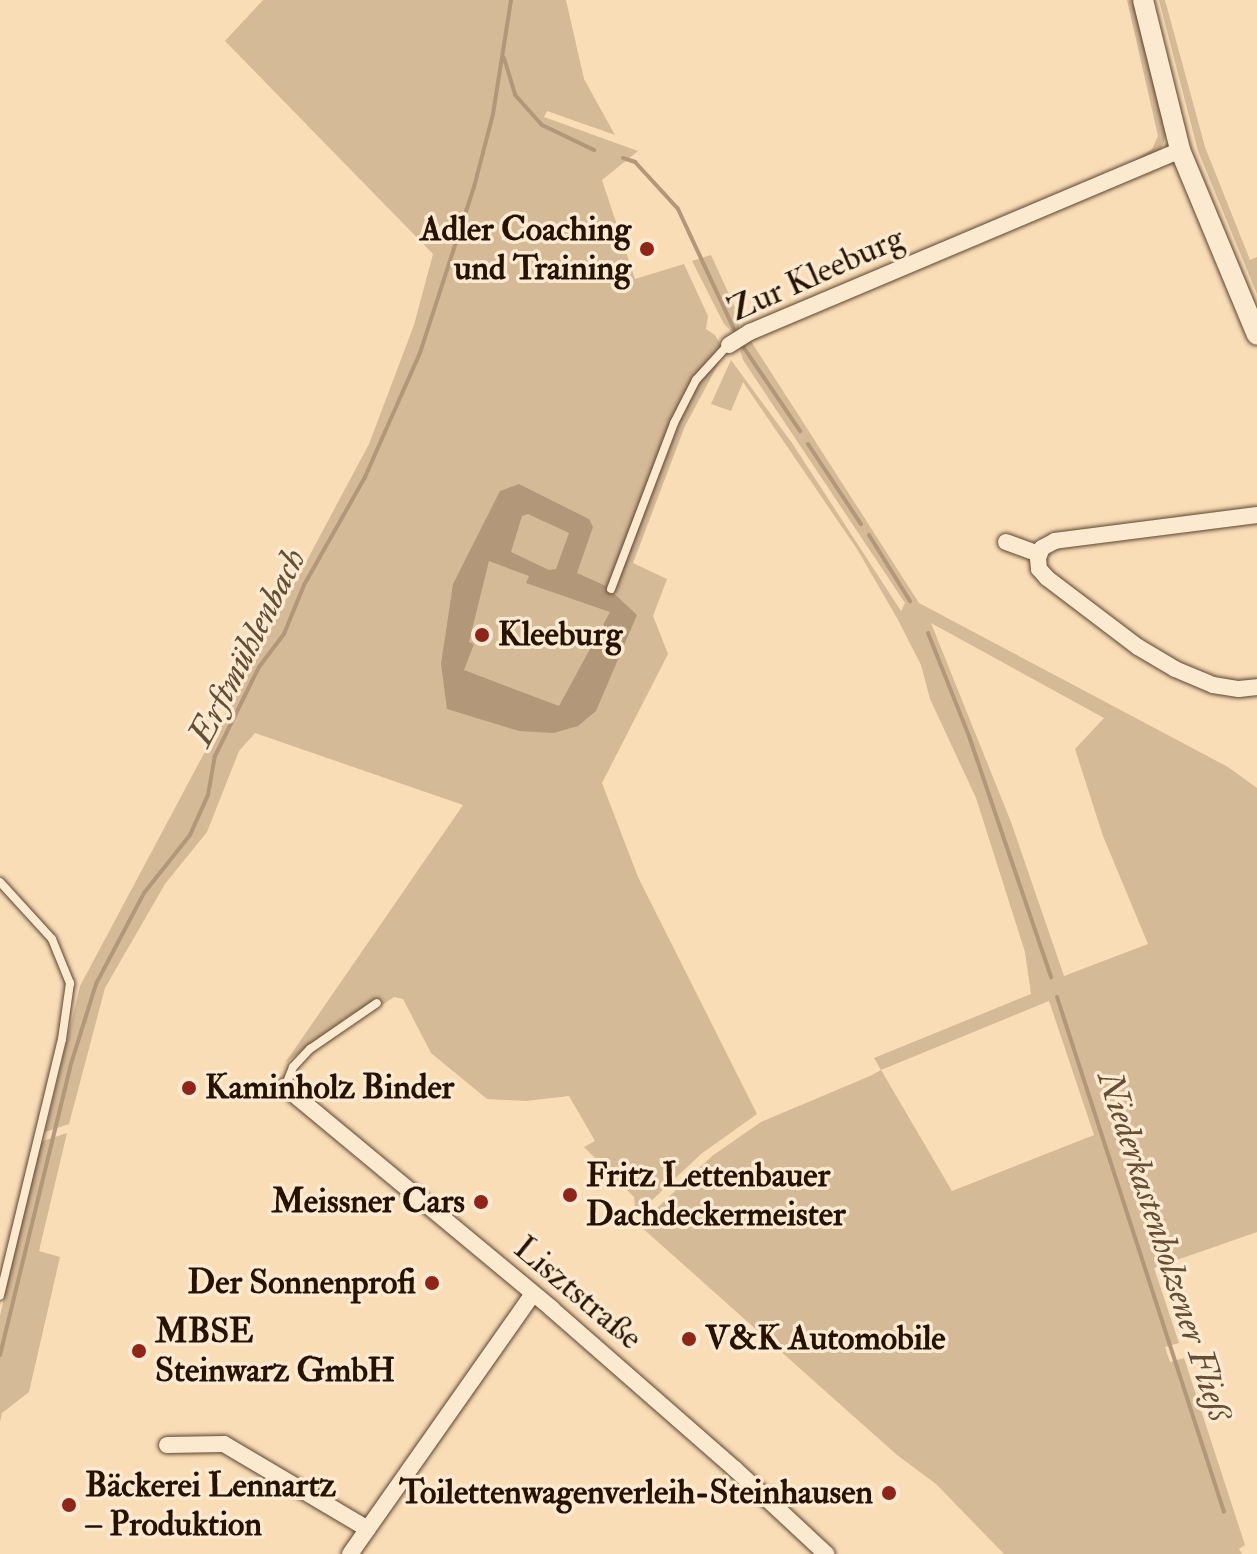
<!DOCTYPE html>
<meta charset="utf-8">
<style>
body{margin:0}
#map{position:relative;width:1257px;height:1554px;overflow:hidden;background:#f9ddb7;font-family:"IM FELL Double Pica",serif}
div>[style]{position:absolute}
.green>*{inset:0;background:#d5ba98}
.water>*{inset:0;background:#b29879}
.stream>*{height:4px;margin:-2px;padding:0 2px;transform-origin:2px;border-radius:2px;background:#b29879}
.roads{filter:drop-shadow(0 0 2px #5c442e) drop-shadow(0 0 2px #5c442e)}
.service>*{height:8px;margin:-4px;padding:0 4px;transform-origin:4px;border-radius:4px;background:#fbe9d0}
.minor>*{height:16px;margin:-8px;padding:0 8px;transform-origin:8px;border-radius:8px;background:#fbe9d0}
.tertiary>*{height:20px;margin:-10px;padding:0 10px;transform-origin:10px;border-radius:10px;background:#fbe9d0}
.dots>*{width:22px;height:22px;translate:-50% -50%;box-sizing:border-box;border:4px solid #fbe9d0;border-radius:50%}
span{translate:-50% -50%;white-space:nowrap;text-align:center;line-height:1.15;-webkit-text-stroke:7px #fbe9d0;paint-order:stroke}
.poi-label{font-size:34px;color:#271100;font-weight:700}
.right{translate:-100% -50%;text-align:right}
.left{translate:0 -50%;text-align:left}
.street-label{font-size:34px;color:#271100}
.water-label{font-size:36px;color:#664e36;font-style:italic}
</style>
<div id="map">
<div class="green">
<div style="clip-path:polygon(263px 0,566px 0,584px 79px,615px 135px,547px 111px,544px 117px,638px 151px,602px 180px,635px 279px,684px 264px,708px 316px,706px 329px,715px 335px,721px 346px,682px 397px,620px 559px,617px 583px,686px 406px,702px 378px,722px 357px,685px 426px,633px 563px,667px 579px,653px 616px,668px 654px,602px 783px,638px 877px,757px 1114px,701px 1154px,632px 1219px,627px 1215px,635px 1208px,634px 1197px,584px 1147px,595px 1141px,569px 1096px,526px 1101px,487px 1099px,431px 1053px,403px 999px,394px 997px,381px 1006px,378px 1000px,350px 1015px,285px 1063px,463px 805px,255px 733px,239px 751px,207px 832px,165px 884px,105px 988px,69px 1124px,45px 1132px,80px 986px,369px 444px,414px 325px,433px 254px,225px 41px)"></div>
<div style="clip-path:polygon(1127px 0,1135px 0,1167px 133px,1161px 149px,1118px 171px,1152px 149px,1158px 136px)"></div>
<div style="clip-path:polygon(1159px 0,1165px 0,1205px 147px,1250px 260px,1257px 257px,1257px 294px,1198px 151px)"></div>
<div style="clip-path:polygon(711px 255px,739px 316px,739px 332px,734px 334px,724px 324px,692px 261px)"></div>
<div style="clip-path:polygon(evenodd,749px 338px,919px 603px,1228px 767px,1257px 788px,1257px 1232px,1154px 1268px,1179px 1343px,1165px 1347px,1170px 1362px,1184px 1358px,1245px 1545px,1239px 1549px,1242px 1554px,1004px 1554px,936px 1484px,897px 1455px,639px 1225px,712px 1156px,761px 1122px,870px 1076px,881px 1070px,874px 1058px,1031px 994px,1025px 952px,976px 798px,930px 699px,921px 665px,897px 618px,857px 549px,743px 382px,731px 411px,711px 404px,731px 360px,792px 443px,901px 611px,905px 603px,743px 360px,739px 346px,749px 338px,931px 623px,1104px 718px,1075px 749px,1103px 836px,1148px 944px,1064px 976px,1011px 822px,931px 623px,749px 338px,1049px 1001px,1094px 1135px,952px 1191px,881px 1070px,1049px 1001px)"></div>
<div style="clip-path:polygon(67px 1133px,39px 1251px,60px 1257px,29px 1392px,2px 1413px,0 1422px,0 1316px,39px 1146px,43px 1141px)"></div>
</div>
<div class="water">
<div style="clip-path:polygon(evenodd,519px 484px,589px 519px,593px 527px,577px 573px,606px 586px,637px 615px,596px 711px,578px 726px,554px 733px,519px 731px,447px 709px,441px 664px,453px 584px,500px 491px,519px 484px,528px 514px,569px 533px,556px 569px,549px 570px,511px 552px,522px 516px,528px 514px,519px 484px,489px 561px,529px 576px,526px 583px,610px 612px,559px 706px,464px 670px,474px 644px,469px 642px,489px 561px)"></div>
</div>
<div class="stream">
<div style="left:504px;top:58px;width:39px;rotate:73deg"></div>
<div style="left:515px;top:95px;width:40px;rotate:48deg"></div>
<div style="left:542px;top:125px;width:58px;rotate:25.7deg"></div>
<div style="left:623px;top:158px;width:13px;rotate:18deg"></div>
<div style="left:635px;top:162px;width:64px;rotate:47.5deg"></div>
<div style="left:678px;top:209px;width:132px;rotate:65deg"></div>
<div style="left:742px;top:345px;width:104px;rotate:56deg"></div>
<div style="left:808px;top:444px;width:96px;rotate:56.5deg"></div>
<div style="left:869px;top:535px;width:78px;rotate:58.2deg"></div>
<div style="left:928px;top:633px;width:111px;rotate:68.3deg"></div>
<div style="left:969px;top:736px;width:255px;rotate:71.2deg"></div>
<div style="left:1057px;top:997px;width:541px;rotate:72.03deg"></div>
<div style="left:0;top:1355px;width:296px;rotate:-76.3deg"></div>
<div style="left:70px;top:1067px;width:87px;rotate:-72.6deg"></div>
<div style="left:96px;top:984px;width:103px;rotate:-62.2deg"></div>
<div style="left:144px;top:893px;width:74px;rotate:-51.6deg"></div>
<div style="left:190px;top:835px;width:44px;rotate:-65.8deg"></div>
<div style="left:208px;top:795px;width:40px;rotate:-80deg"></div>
<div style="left:215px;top:756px;width:99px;rotate:-63.7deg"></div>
<div style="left:259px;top:667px;width:41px;rotate:-52.9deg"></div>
<div style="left:284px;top:634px;width:53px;rotate:-67.8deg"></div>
<div style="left:304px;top:585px;width:124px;rotate:-60.5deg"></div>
<div style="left:365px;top:477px;width:136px;rotate:-66.1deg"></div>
<div style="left:420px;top:353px;width:175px;rotate:-72deg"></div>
<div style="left:474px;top:187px;width:75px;rotate:-75.4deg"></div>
<div style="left:493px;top:114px;width:115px;rotate:-81deg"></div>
</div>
<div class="roads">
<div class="service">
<div style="left:611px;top:589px;width:178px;rotate:-69.2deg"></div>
<div style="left:674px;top:423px;width:48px;rotate:-62.9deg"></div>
<div style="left:696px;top:380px;width:47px;rotate:-47.6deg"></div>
<div style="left:0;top:882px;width:77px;rotate:47.6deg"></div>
<div style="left:52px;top:939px;width:48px;rotate:67.8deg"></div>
<div style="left:70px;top:983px;width:57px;rotate:98.1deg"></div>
<div style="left:62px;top:1039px;width:264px;rotate:103.6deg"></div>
<div style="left:285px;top:1087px;width:22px;rotate:-68deg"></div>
<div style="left:293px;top:1067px;width:25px;rotate:-47deg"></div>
<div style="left:310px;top:1049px;width:81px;rotate:-34.5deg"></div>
</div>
<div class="minor">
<div style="left:729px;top:345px;width:25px;rotate:-32deg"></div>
<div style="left:750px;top:332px;width:467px;rotate:-22.9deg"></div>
<div style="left:1257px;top:515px;width:204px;rotate:172.7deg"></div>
<div style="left:1055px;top:541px;width:15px;rotate:152deg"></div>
<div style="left:1042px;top:548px;width:11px;rotate:112deg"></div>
<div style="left:1038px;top:558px;width:11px;rotate:85deg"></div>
<div style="left:1039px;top:569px;width:12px;rotate:48deg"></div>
<div style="left:1047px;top:578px;width:114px;rotate:37.2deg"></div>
<div style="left:1138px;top:647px;width:43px;rotate:30.7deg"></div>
<div style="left:1175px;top:669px;width:41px;rotate:22.8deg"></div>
<div style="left:1213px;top:685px;width:26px;rotate:9deg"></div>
<div style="left:1239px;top:689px;width:18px;rotate:-6deg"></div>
<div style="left:1006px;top:542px;width:35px;rotate:20deg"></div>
<div style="left:285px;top:1087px;width:347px;rotate:39.7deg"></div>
<div style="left:552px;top:1309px;width:243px;rotate:41.2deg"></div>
<div style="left:735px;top:1469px;width:125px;rotate:43deg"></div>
<div style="left:167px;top:1445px;width:57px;rotate:-1deg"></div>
<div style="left:224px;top:1444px;width:167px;rotate:30.6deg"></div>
<div style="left:350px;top:1554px;width:318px;rotate:-54.9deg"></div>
</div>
<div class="tertiary">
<div style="left:1143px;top:0;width:154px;rotate:76.1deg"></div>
<div style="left:1180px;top:150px;width:200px;rotate:67.4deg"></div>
</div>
</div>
<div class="dots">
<div style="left:647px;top:249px;background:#8f2418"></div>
<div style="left:482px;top:635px;background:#8f2418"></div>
<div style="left:189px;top:1088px;background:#8f2418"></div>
<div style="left:570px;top:1195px;background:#8f2418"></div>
<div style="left:481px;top:1202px;background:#8f2418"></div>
<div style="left:432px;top:1283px;background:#8f2418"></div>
<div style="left:689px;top:1339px;background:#8f2418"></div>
<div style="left:139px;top:1351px;background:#8f2418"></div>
<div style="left:889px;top:1493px;background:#8f2418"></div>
<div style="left:69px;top:1505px;background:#8f2418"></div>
</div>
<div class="poi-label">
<span class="right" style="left:631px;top:249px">Adler Coaching<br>und Training</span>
<span class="left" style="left:498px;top:635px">Kleeburg</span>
<span class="left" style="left:205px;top:1088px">Kaminholz Binder</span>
<span class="left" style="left:586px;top:1195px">Fritz Lettenbauer<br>Dachdeckermeister</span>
<span class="right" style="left:465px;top:1202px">Meissner Cars</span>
<span class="right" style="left:416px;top:1283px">Der Sonnenprofi</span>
<span class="left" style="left:155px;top:1351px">MBSE<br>Steinwarz GmbH</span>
<span class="left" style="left:705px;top:1339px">V&amp;K Automobile</span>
<span class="left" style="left:85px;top:1505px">Bäckerei Lennartz<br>– Produktion</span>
<span class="right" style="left:873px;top:1493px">Toilettenwagenverleih-Steinhausen</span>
</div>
<div class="street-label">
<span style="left:816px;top:274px;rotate:-24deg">Zur Kleeburg</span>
<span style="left:578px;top:1293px;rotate:40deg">Lisztstraße</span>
</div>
<div class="water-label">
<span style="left:247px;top:647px;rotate:-63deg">Erftmühlenbach</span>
<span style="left:1165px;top:1246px;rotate:72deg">Niederkastenholzener Fließ</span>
</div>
</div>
